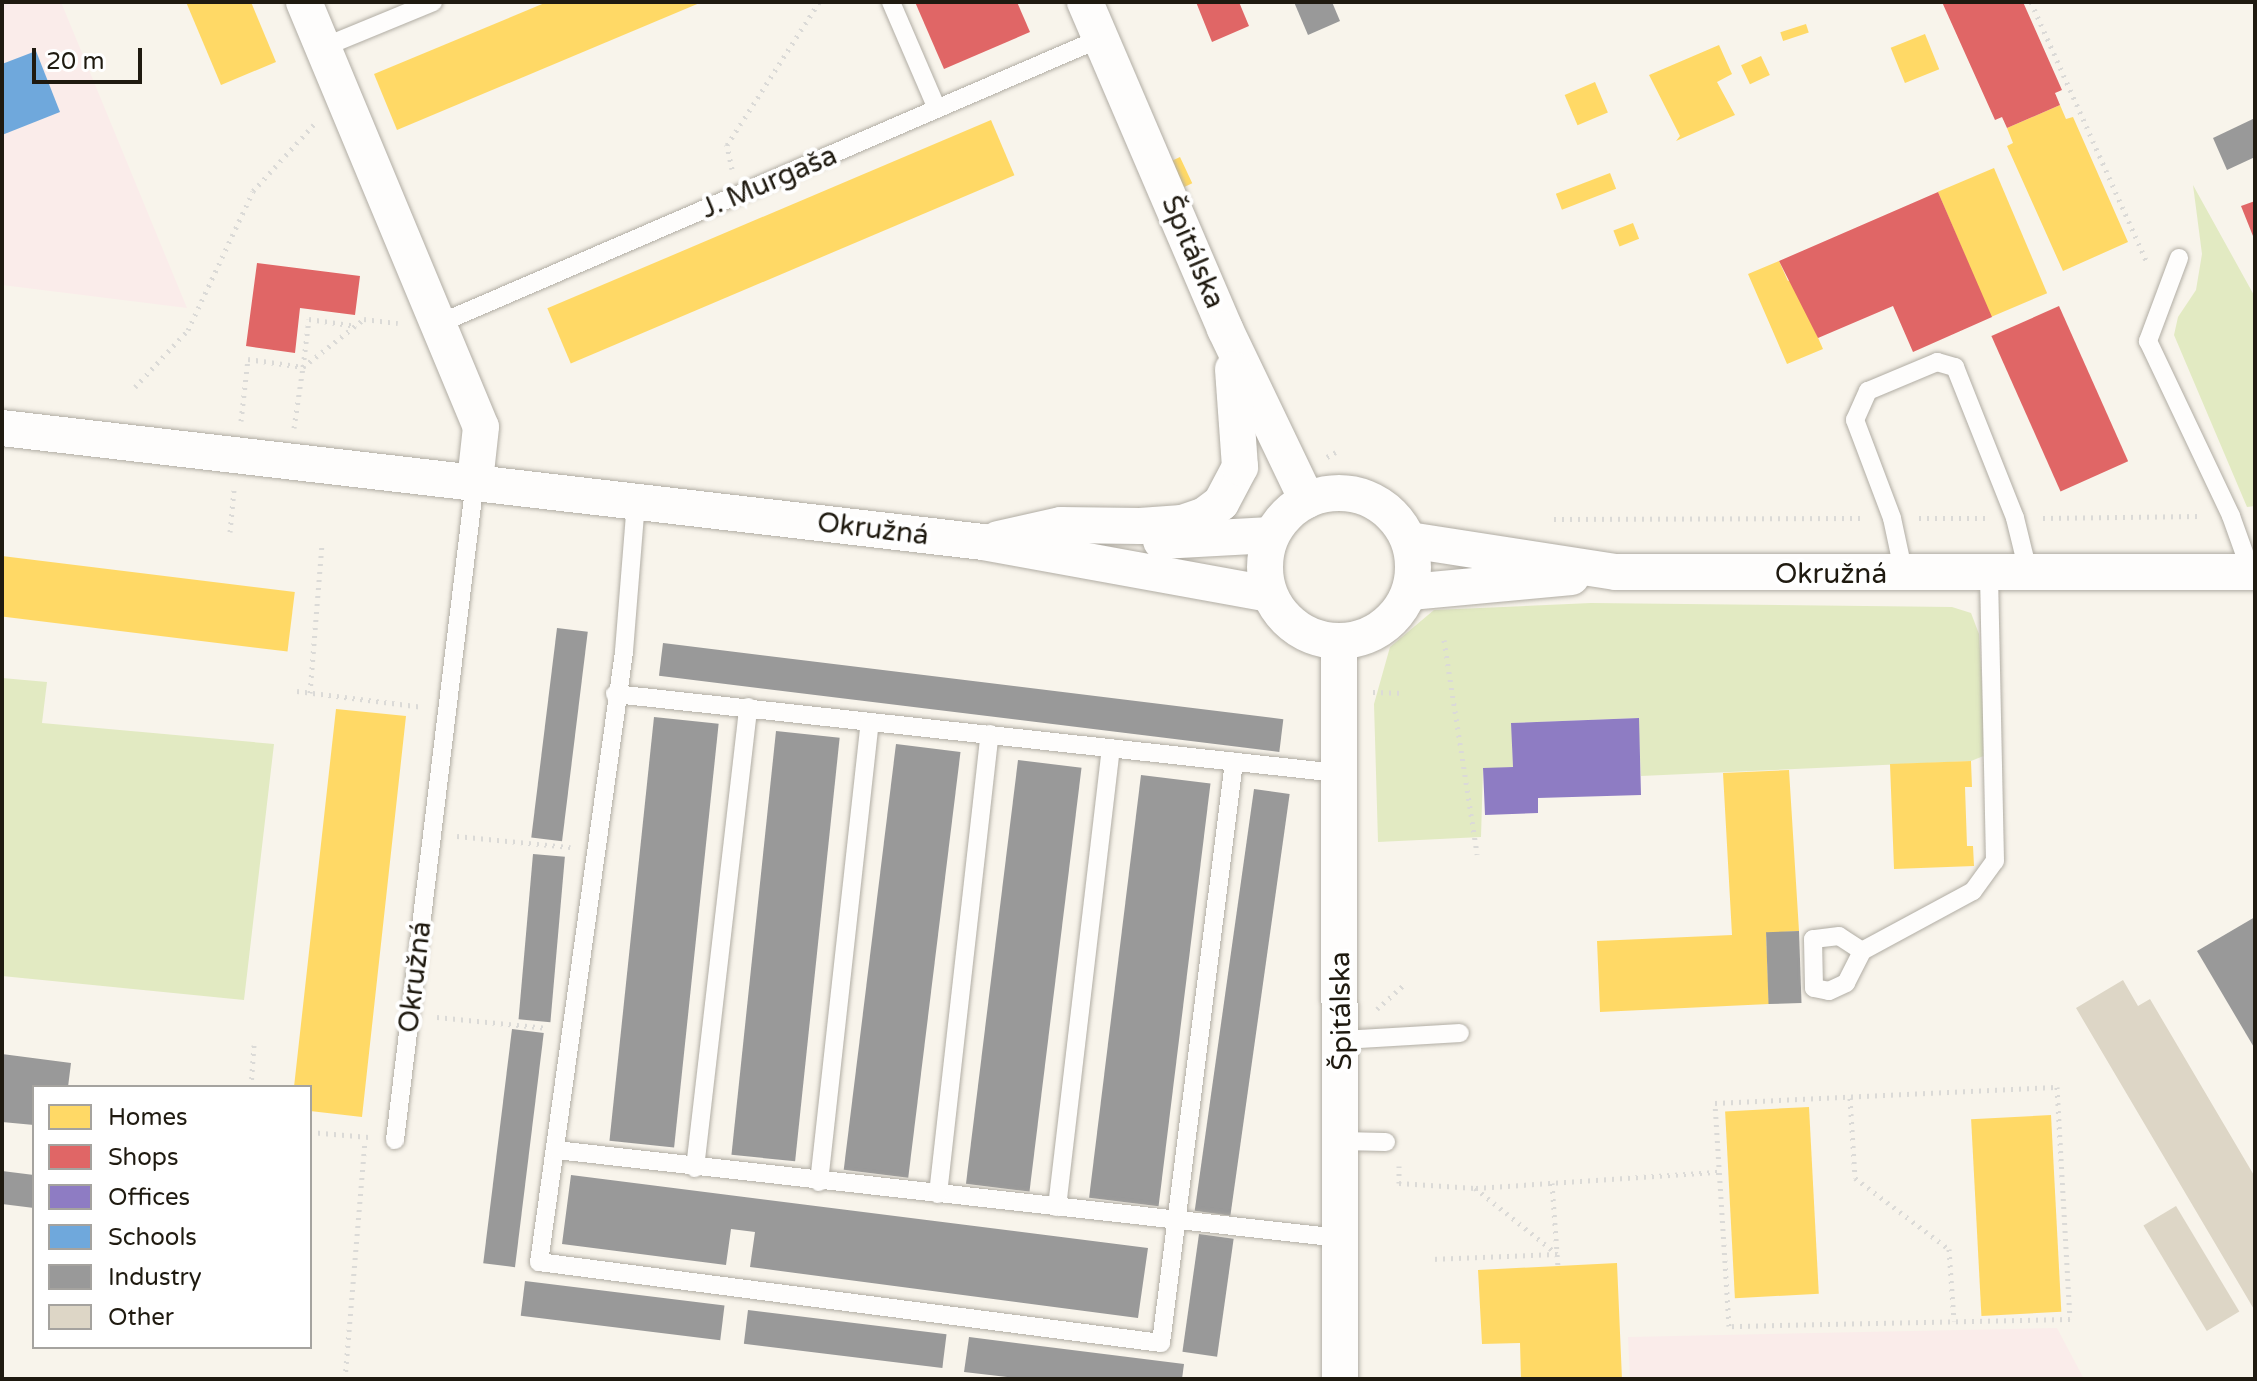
<!DOCTYPE html>
<meta charset="utf-8">
<style>
body{margin:0}
#map{position:relative;width:2257px;height:1381px;overflow:hidden;background:#f8f4eb;font-family:"Varela Round",sans-serif}
div>[style]{position:absolute}
.commercial>*{inset:0;background:#faecea}
.green>*{inset:0;background:#e2eac2}
.homes>*{inset:0;background:#ffd966;transform-origin:0 0}
.shops>*{inset:0;background:#e06666;transform-origin:0 0}
.offices>*{inset:0;background:#8e7cc3}
.schools>*{inset:0;background:#6fa8dc}
.industry>*{inset:0;background:#999;transform-origin:0 0}
.building>*{inset:0;background:#ddd6c6;transform-origin:0 0}
.path>*{height:5px;margin-top:-2.5px;transform-origin:0;background:repeating-linear-gradient(90deg,#dbdad7 0 2px,transparent 0 8px)}
.roads{filter:drop-shadow(0 0 2px #b1ada4) drop-shadow(0 0 2px #b1ada4)}
.lane>*{height:18px;margin:-9px;padding:0 9px;transform-origin:9px;border-radius:9px;background:#fefdfc}
.street>*{height:36px;margin:-18px;padding:0 18px;transform-origin:18px;border-radius:18px;background:#fefdfc}
.street>.ring{margin:-18px;padding:0;box-sizing:content-box;background:none;border:36px solid #fefdfc;border-radius:50%}
span{translate:-50% -50%;white-space:nowrap;text-align:center;line-height:1.15;-webkit-text-stroke:8px #fff;paint-order:stroke}
.street-label{font-size:28px;color:#1f1a10}
.frame{position:absolute;inset:0;border:4px solid #1f1a10;pointer-events:none}
.legend{position:absolute;left:32px;top:1085px;width:280px;height:264px;box-sizing:border-box;background:#fff;border:2px solid #a5a39f;margin:0;padding:10px 14px;list-style:none;font-size:24px;color:#1f1a10}
.legend li{display:flex;align-items:center;gap:16px;height:40px}
.legend b{width:40px;border:2px solid #a5a39f}
.scale{position:absolute;left:32px;top:48px;width:110px;height:36px;box-sizing:border-box;border:4px solid #1f1a10;border-top:0;padding-left:10px;font-size:24px;line-height:28px;white-space:nowrap;color:#1f1a10;-webkit-text-stroke:6px #fff;paint-order:stroke}
</style>
<div id="map">
<div class="commercial">
<div style="clip-path:polygon(2px 2px,61px 2px,187px 308px,2px 285px)"></div>
<div style="clip-path:polygon(2057px 1328px,2084px 1379px,1630px 1379px,1628px 1337px)"></div>
</div>
<div class="green">
<div style="clip-path:polygon(2193px 185px,2255px 297px,2255px 506px,2247px 507px,2174px 335px,2178px 317px,2196px 290px,2202px 254px)"></div>
<div style="clip-path:polygon(1591px 603px,1952px 607px,1971px 613px,1979px 634px,1986px 755px,1971px 761px,1641px 776px,1638px 718px,1512px 723px,1513px 767px,1483px 769px,1481px 837px,1378px 842px,1374px 704px,1390px 647px,1434px 610px)"></div>
<div style="clip-path:polygon(2px 678px,47px 682px,42px 723px,274px 744px,244px 1000px,2px 976px)"></div>
</div>
<div class="homes">
<div style="clip-path:polygon(186px 2px,251px 2px,276px 62px,221px 85px)"></div>
<div style="clip-path:polygon(547px 2px,702px 2px,397px 130px,374px 74px)"></div>
<div style="left:1806px;top:24px;width:9px;height:27px;rotate:72deg"></div>
<div style="left:1925px;top:34px;width:38px;height:37px;rotate:68deg"></div>
<div style="clip-path:polygon(1719px 45px,1732px 74px,1717px 82px,1735px 115px,1676px 141px,1680px 136px,1649px 75px)"></div>
<div style="left:1761px;top:56px;width:21px;height:22px;rotate:65deg"></div>
<div style="left:1595px;top:82px;width:33px;height:33px;rotate:67deg"></div>
<div style="clip-path:polygon(2060px 105px,2066px 119px,2073px 117px,2128px 242px,2063px 271px,2007px 146px,2013px 143px,2007px 128px)"></div>
<div style="left:991px;top:120px;width:60px;height:482px;rotate:67deg"></div>
<div style="left:1180px;top:157px;width:29px;height:13px;rotate:65deg"></div>
<div style="left:1994px;top:168px;width:136px;height:61px;rotate:67deg"></div>
<div style="left:1610px;top:173px;width:17px;height:58px;rotate:69deg"></div>
<div style="left:1633px;top:223px;width:17px;height:21px;rotate:69deg"></div>
<div style="clip-path:polygon(1779px 261px,1788px 281px,1792px 279px,1823px 349px,1787px 364px,1748px 274px)"></div>
<div style="left:2px;top:556px;width:295px;height:60px;rotate:7deg"></div>
<div style="clip-path:polygon(336px 709px,406px 716px,362px 1117px,310px 1111px,310px 1087px,294px 1087px)"></div>
<div style="clip-path:polygon(1971px 761px,1972px 787px,1965px 787px,1967px 846px,1973px 846px,1974px 866px,1894px 869px,1890px 764px)"></div>
<div style="clip-path:polygon(1789px 770px,1799px 931px,1766px 933px,1769px 1004px,1600px 1012px,1597px 941px,1732px 935px,1723px 773px)"></div>
<div style="left:1809px;top:1107px;width:187px;height:84px;rotate:87deg"></div>
<div style="left:2051px;top:1115px;width:197px;height:80px;rotate:87deg"></div>
<div style="clip-path:polygon(1617px 1263px,1622px 1379px,1521px 1379px,1520px 1343px,1482px 1344px,1478px 1270px)"></div>
</div>
<div class="shops">
<div style="clip-path:polygon(915px 2px,1017px 2px,1030px 32px,944px 69px)"></div>
<div style="clip-path:polygon(1196px 2px,1239px 2px,1249px 26px,1212px 42px)"></div>
<div style="clip-path:polygon(1942px 2px,2023px 2px,2062px 90px,2055px 93px,2060px 105px,2007px 128px,2002px 117px,1995px 120px)"></div>
<div style="clip-path:polygon(1938px 192px,1992px 317px,1913px 352px,1893px 306px,1818px 338px,1779px 261px)"></div>
<div style="clip-path:polygon(2255px 201px,2255px 241px,2241px 206px)"></div>
<div style="clip-path:polygon(257px 263px,360px 276px,355px 315px,300px 308px,295px 353px,246px 346px)"></div>
<div style="left:2059px;top:306px;width:170px;height:74px;rotate:66deg"></div>
</div>
<div class="offices">
<div style="clip-path:polygon(1639px 718px,1641px 795px,1538px 798px,1538px 813px,1485px 815px,1483px 768px,1513px 767px,1511px 723px)"></div>
</div>
<div class="schools">
<div style="clip-path:polygon(36px 51px,60px 112px,2px 135px,2px 64px)"></div>
</div>
<div class="industry">
<div style="clip-path:polygon(1294px 2px,1332px 2px,1340px 21px,1308px 35px)"></div>
<div style="clip-path:polygon(2255px 118px,2255px 157px,2227px 170px,2213px 138px)"></div>
<div style="left:557px;top:628px;width:31px;height:211px;rotate:7deg"></div>
<div style="left:663px;top:643px;width:625px;height:33px;rotate:7deg"></div>
<div style="left:654px;top:717px;width:65px;height:426px;rotate:6deg"></div>
<div style="left:776px;top:731px;width:64px;height:426px;rotate:6deg"></div>
<div style="left:896px;top:744px;width:65px;height:429px;rotate:7deg"></div>
<div style="left:1018px;top:760px;width:64px;height:427px;rotate:7deg"></div>
<div style="left:1141px;top:775px;width:70px;height:426px;rotate:7deg"></div>
<div style="left:1254px;top:789px;width:36px;height:426px;rotate:8deg"></div>
<div style="left:533px;top:854px;width:32px;height:166px;rotate:5deg"></div>
<div style="clip-path:polygon(2255px 917px,2255px 1049px,2197px 951px)"></div>
<div style="left:1799px;top:931px;width:72px;height:33px;rotate:88deg"></div>
<div style="left:512px;top:1029px;width:32px;height:236px;rotate:7deg"></div>
<div style="clip-path:polygon(2px 1054px,71px 1063px,68px 1087px,34px 1087px,34px 1125px,2px 1122px)"></div>
<div style="clip-path:polygon(2px 1171px,34px 1175px,34px 1208px,2px 1204px)"></div>
<div style="clip-path:polygon(571px 1175px,1148px 1248px,1138px 1318px,750px 1267px,755px 1232px,731px 1229px,726px 1265px,562px 1244px)"></div>
<div style="left:1199px;top:1234px;width:35px;height:119px;rotate:8deg"></div>
<div style="left:525px;top:1281px;width:201px;height:35px;rotate:7deg"></div>
<div style="left:748px;top:1310px;width:200px;height:34px;rotate:7deg"></div>
<div style="clip-path:polygon(969px 1337px,1184px 1364px,1182px 1379px,1024px 1379px,964px 1372px)"></div>
</div>
<div class="building">
<div style="clip-path:polygon(2123px 980px,2138px 1006px,2150px 999px,2255px 1177px,2255px 1311px,2076px 1008px)"></div>
<div style="left:2176px;top:1206px;width:123px;height:38px;rotate:59deg"></div>
</div>
<div class="path">
<div style="left:2031px;top:2px;width:286px;rotate:66deg"></div>
<div style="left:732px;top:169px;width:25px;rotate:-102deg"></div>
<div style="left:727px;top:145px;width:170px;rotate:-57.2deg"></div>
<div style="left:135px;top:387px;width:78px;rotate:-47.1deg"></div>
<div style="left:188px;top:330px;width:153px;rotate:-64.9deg"></div>
<div style="left:253px;top:191px;width:92px;rotate:-47.6deg"></div>
<div style="left:241px;top:421px;width:62px;rotate:-83.6deg"></div>
<div style="left:248px;top:359px;width:56px;rotate:8.3deg"></div>
<div style="left:303px;top:367px;width:48px;rotate:-82.9deg"></div>
<div style="left:309px;top:319px;width:48px;rotate:8.5deg"></div>
<div style="left:294px;top:428px;width:62px;rotate:-81.6deg"></div>
<div style="left:303px;top:367px;width:78px;rotate:-38.2deg"></div>
<div style="left:364px;top:319px;width:34px;rotate:7deg"></div>
<div style="left:1327px;top:457px;width:10px;rotate:-29deg"></div>
<div style="left:1919px;top:518px;width:66px"></div>
<div style="left:2043px;top:518px;width:158px;rotate:-0.7deg"></div>
<div style="left:1554px;top:519px;width:311px;rotate:-0.2deg"></div>
<div style="left:230px;top:532px;width:42px;rotate:-84.6deg"></div>
<div style="left:1444px;top:640px;width:217px;rotate:81.2deg"></div>
<div style="left:297px;top:691px;width:127px;rotate:7.2deg"></div>
<div style="left:1373px;top:692px;width:32px;rotate:2deg"></div>
<div style="left:310px;top:693px;width:150px;rotate:-85.4deg"></div>
<div style="left:457px;top:836px;width:114px;rotate:5.6deg"></div>
<div style="left:1377px;top:1009px;width:39px;rotate:-42deg"></div>
<div style="left:437px;top:1017px;width:111px;rotate:5.7deg"></div>
<div style="left:251px;top:1087px;width:42px;rotate:-85.9deg"></div>
<div style="left:2057px;top:1087px;width:232px;rotate:86.8deg"></div>
<div style="left:2070px;top:1319px;width:341px;rotate:178.8deg"></div>
<div style="left:1729px;top:1326px;width:223px;rotate:-93.6deg"></div>
<div style="left:1715px;top:1103px;width:342px;rotate:-2.7deg"></div>
<div style="left:1850px;top:1098px;width:80px;rotate:86.4deg"></div>
<div style="left:1855px;top:1178px;width:118px;rotate:37.1deg"></div>
<div style="left:1949px;top:1249px;width:72px;rotate:86deg"></div>
<div style="left:310px;top:1132px;width:59px;rotate:4.8deg"></div>
<div style="left:1399px;top:1166px;width:17px;rotate:90deg"></div>
<div style="left:1399px;top:1183px;width:76px;rotate:3.8deg"></div>
<div style="left:1475px;top:1188px;width:105px;rotate:38.8deg"></div>
<div style="left:1557px;top:1254px;width:126px;rotate:177.7deg"></div>
<div style="left:1552px;top:1183px;width:84px;rotate:85.9deg"></div>
<div style="left:1476px;top:1188px;width:244px;rotate:-3.8deg"></div>
<div style="left:345px;top:1379px;width:239px;rotate:-85.2deg"></div>
</div>
<div class="roads">
<div class="lane">
<div style="left:891px;top:2px;width:116px;rotate:66.7deg"></div>
<div style="left:324px;top:47px;width:118px;rotate:-22.4deg"></div>
<div style="left:2179px;top:258px;width:89px;rotate:110.5deg"></div>
<div style="left:2148px;top:341px;width:194px;rotate:64.6deg"></div>
<div style="left:2231px;top:516px;width:59px;rotate:70.3deg"></div>
<div style="left:436px;top:325px;width:724px;rotate:-23.34deg"></div>
<div style="left:636px;top:502px;width:150px;rotate:94.6deg"></div>
<div style="left:624px;top:652px;width:616px;rotate:97.93deg"></div>
<div style="left:539px;top:1262px;width:627px;rotate:7.42deg"></div>
<div style="left:1161px;top:1343px;width:586px;rotate:-82.84deg"></div>
<div style="left:1904px;top:574px;width:57px;rotate:-102.1deg"></div>
<div style="left:1892px;top:518px;width:105px;rotate:-110.7deg"></div>
<div style="left:1855px;top:420px;width:32px;rotate:-66deg"></div>
<div style="left:1868px;top:391px;width:75px;rotate:-22.8deg"></div>
<div style="left:1937px;top:362px;width:19px;rotate:16deg"></div>
<div style="left:1955px;top:367px;width:162px;rotate:68.3deg"></div>
<div style="left:2015px;top:518px;width:59px;rotate:76.2deg"></div>
<div style="left:615px;top:694px;width:727px;rotate:6.24deg"></div>
<div style="left:1862px;top:951px;width:27px;rotate:-147deg"></div>
<div style="left:1839px;top:936px;width:26px;rotate:173deg"></div>
<div style="left:1813px;top:939px;width:49px;rotate:88.8deg"></div>
<div style="left:1814px;top:988px;width:15px;rotate:11deg"></div>
<div style="left:1829px;top:991px;width:19px;rotate:-25deg"></div>
<div style="left:1846px;top:983px;width:36px;rotate:-63deg"></div>
<div style="left:1862px;top:951px;width:126px;rotate:-28.4deg"></div>
<div style="left:1973px;top:891px;width:37px;rotate:-54deg"></div>
<div style="left:1995px;top:861px;width:286px;rotate:-91.2deg"></div>
<div style="left:1343px;top:1040px;width:117px;rotate:-3.4deg"></div>
<div style="left:395px;top:1140px;width:664px;rotate:-83.08deg"></div>
<div style="left:1341px;top:1141px;width:45px;rotate:1.3deg"></div>
<div style="left:556px;top:1150px;width:788px;rotate:6.41deg"></div>
<div style="left:695px;top:1168px;width:464px;rotate:-83.4deg"></div>
<div style="left:819px;top:1182px;width:462px;rotate:-83.7deg"></div>
<div style="left:938px;top:1194px;width:463px;rotate:-83.6deg"></div>
<div style="left:1057px;top:1207px;width:462px;rotate:-83.3deg"></div>
</div>
<div class="street">
<div style="left:304px;top:2px;width:460px;rotate:67.4deg"></div>
<div style="left:481px;top:427px;width:54px;rotate:96.3deg"></div>
<div style="left:1085px;top:2px;width:356px;rotate:66.8deg"></div>
<div style="left:1225px;top:329px;width:190px;rotate:64.4deg"></div>
<div style="left:2px;top:428px;width:988px;rotate:6.63deg"></div>
<div style="left:983px;top:542px;width:290px;rotate:10.3deg"></div>
<div class="ring" style="left:1265px;top:493px;width:112px;height:112px"></div>
<div style="left:998px;top:539px;width:65px;rotate:-12.5deg"></div>
<div style="left:1061px;top:525px;width:79px;rotate:0.7deg"></div>
<div style="left:1140px;top:526px;width:42px;rotate:-4.1deg"></div>
<div style="left:1182px;top:523px;width:24px;rotate:-19deg"></div>
<div style="left:1205px;top:515px;width:20px;rotate:-37deg"></div>
<div style="left:1221px;top:503px;width:41px;rotate:-62.2deg"></div>
<div style="left:1240px;top:467px;width:98px;rotate:-94.1deg"></div>
<div style="left:1409px;top:540px;width:209px;rotate:8.8deg"></div>
<div style="left:1616px;top:572px;width:639px"></div>
<div style="left:1161px;top:541px;width:110px;rotate:-3.1deg"></div>
<div style="left:1410px;top:592px;width:162px;rotate:-5.3deg"></div>
<div style="left:1339px;top:642px;width:737px;rotate:89.92deg"></div>
</div>
</div>
<div class="street-label">
<span style="left:769px;top:182px;rotate:-23deg">J. Murgaša</span>
<span style="left:1193px;top:252px;rotate:67deg">Špitálska</span>
<span style="left:873px;top:529px;rotate:7deg">Okružná</span>
<span style="left:1831px;top:574px">Okružná</span>
<span style="left:415px;top:977px;rotate:-83deg">Okružná</span>
<span style="left:1341px;top:1011px;rotate:-91deg">Špitálska</span>
</div>
<div class="frame"></div>
<ul class="legend">
<li><b style="height:22px;background:#ffd966"></b>Homes</li>
<li><b style="height:22px;background:#e06666"></b>Shops</li>
<li><b style="height:22px;background:#8e7cc3"></b>Offices</li>
<li><b style="height:22px;background:#6fa8dc"></b>Schools</li>
<li><b style="height:22px;background:#999"></b>Industry</li>
<li><b style="height:22px;background:#ddd6c6"></b>Other</li>
</ul>
<div class="scale">20 m</div>
</div>
